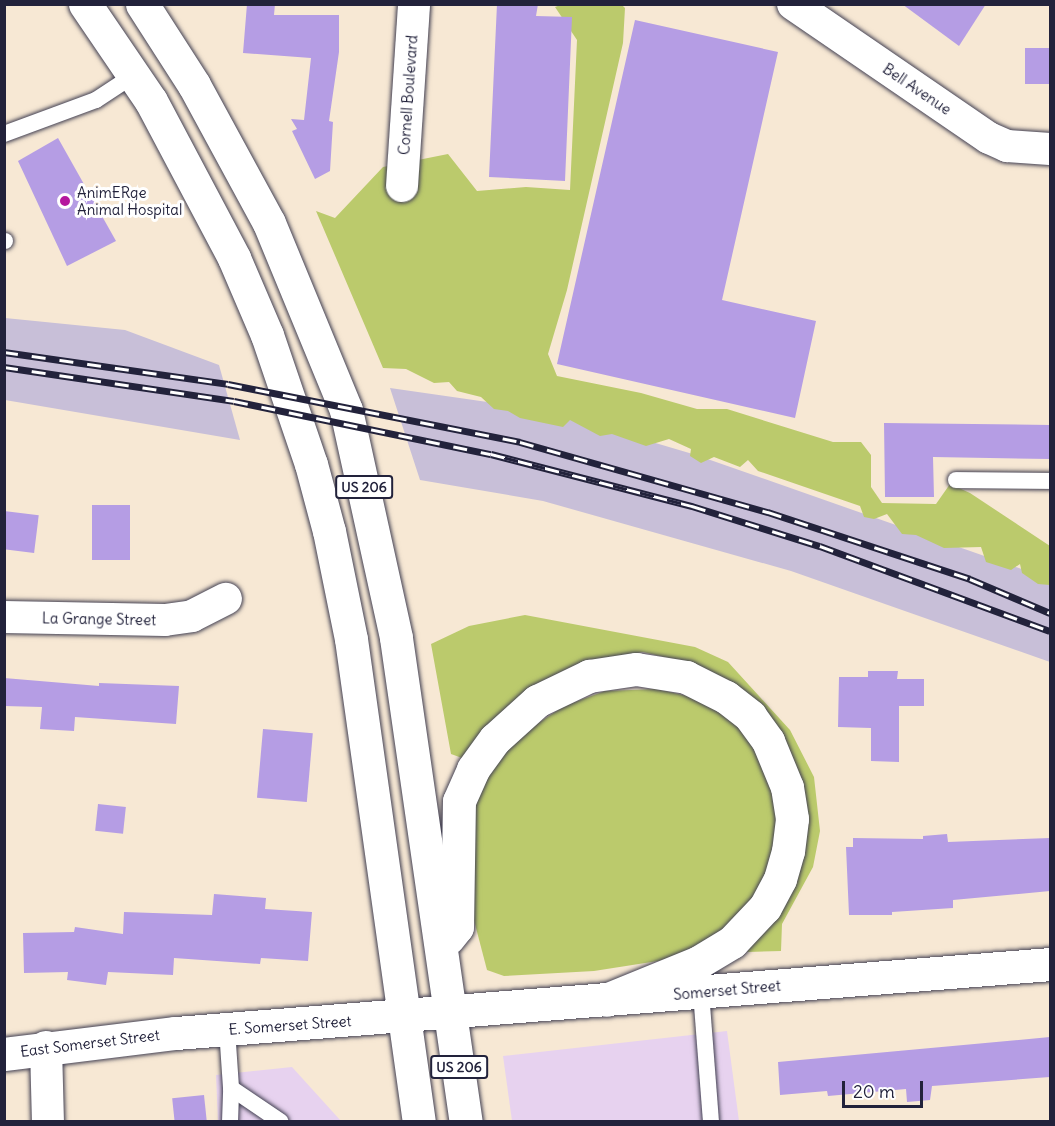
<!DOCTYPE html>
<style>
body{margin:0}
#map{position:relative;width:1055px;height:1126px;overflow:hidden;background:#f7e8d4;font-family:Delius,sans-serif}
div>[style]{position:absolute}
.built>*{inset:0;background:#e7d2ef}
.industrial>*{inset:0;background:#c8bfd8}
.green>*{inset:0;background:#bbca6c}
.building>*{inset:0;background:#b59de4;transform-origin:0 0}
.roads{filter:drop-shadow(0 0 2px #424052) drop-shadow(0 0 2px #424052)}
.lane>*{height:16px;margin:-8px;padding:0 8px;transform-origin:8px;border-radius:8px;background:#fff}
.street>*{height:32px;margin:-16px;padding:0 16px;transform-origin:16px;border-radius:16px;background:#fff}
.secondary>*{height:33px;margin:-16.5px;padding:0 16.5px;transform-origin:16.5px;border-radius:16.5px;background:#fff}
.highway>*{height:33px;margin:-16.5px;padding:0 16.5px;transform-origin:16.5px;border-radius:16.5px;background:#fff}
.rail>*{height:7px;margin-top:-3.5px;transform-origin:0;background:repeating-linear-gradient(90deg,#fff 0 14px,#22223b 0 28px);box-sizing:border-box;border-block:2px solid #22223b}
.dots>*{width:16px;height:16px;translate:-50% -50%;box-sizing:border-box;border:3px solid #fff;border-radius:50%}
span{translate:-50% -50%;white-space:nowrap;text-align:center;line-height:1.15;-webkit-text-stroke:6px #fff;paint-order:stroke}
.shield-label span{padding:2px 4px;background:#fff;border:2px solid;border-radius:4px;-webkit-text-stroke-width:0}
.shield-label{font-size:14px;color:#22223b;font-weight:700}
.street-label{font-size:15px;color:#22223b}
.poi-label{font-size:15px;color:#22223b}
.left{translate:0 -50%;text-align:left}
.frame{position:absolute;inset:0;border:6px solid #22223b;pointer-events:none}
.scale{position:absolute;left:842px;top:1081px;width:81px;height:27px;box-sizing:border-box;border:3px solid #22223b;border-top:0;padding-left:8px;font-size:18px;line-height:21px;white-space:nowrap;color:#22223b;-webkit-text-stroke:4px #fff;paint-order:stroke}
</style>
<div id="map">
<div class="built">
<div style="clip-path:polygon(727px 1031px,739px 1121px,512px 1121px,503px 1056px)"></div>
<div style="clip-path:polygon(292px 1067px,341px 1121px,218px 1121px,216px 1075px)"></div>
</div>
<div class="industrial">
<div style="clip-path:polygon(5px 318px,125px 330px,219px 365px,240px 440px,5px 400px)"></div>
<div style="clip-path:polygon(390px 388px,544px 410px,696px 455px,1050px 579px,1050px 662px,791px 571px,543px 501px,420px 480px)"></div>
</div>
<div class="green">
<div style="clip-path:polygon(563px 4px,622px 5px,625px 8px,623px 43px,567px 290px,548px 354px,557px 376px,641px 393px,697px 409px,727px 409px,833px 442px,861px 442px,871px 455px,871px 487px,882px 503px,936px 504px,950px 484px,970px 493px,1050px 546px,1050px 585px,1038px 584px,1022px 573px,1020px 564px,1011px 570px,986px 562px,981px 547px,944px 548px,916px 535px,902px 534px,887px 514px,874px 519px,864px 517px,860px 506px,758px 471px,748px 460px,740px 467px,714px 457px,701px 463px,690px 456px,691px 449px,669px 439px,646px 446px,612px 434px,600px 436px,570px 420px,563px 427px,520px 418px,508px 411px,494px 409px,481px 397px,457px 391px,449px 382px,434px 383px,406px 369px,383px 368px,316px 211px,335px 218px,383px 167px,448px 154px,477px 191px,526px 187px,570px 190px,577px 40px,555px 7px)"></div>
<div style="clip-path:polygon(525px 615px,695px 647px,728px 662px,790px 730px,814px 777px,820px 831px,813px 867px,782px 924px,781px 951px,747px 952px,786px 899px,800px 780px,685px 662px,643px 652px,596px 660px,462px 758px,451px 754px,431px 644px,469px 626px)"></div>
<div style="clip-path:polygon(657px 689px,704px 700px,742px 729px,772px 776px,778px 827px,763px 886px,735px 927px,677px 958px,594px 971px,504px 976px,487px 970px,470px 905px,468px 845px,480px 786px,519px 736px,564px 706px,605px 691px)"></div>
</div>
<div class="building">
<div style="clip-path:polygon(247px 4px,275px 4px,274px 15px,339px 15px,339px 52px,329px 121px,333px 122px,330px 171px,315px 179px,292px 131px,297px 129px,291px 119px,304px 120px,311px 58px,243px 53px)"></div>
<div style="clip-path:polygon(497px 4px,538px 4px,536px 16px,572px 17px,565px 181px,489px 177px)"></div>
<div style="clip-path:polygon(902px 4px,986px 4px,959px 46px)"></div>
<div style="clip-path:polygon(635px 20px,778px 52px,722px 300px,816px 321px,795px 418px,557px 364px)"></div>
<div style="left:1025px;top:48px;width:25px;height:36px"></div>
<div style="clip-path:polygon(58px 138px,116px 241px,67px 266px,18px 161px)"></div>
<div style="clip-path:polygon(884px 423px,1050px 425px,1050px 459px,933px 457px,934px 497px,885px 497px)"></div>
<div style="left:92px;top:505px;width:38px;height:55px"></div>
<div style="left:4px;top:511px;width:35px;height:38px;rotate:7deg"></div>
<div style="clip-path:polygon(868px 671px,898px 671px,897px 679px,924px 679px,924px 706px,899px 706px,899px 762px,871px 761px,871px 728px,838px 727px,839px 677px,868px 677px)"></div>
<div style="clip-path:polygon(4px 678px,99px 686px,99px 683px,179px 686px,176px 724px,75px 717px,74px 731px,40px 729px,42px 707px,4px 706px)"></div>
<div style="left:263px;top:729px;width:50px;height:69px;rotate:5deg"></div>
<div style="left:98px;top:804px;width:28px;height:27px;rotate:6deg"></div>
<div style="clip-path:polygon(947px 834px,948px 842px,1050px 838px,1050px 891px,953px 900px,953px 908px,892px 912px,892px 915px,849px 915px,846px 847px,853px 847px,853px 838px,923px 839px,923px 836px)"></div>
<div style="clip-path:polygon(214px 894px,266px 898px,265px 909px,312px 912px,308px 961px,261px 958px,260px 964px,174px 958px,173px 975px,108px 972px,106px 985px,67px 980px,68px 972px,24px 973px,23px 933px,74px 932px,75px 927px,123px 934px,124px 912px,212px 915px)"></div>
<div style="clip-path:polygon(1050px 1037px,1050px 1077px,932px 1086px,930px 1100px,907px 1102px,906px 1089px,828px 1096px,827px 1091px,780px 1095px,778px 1062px)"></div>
<div style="left:204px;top:1095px;width:27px;height:32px;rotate:84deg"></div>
</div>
<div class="roads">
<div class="lane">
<div style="left:4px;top:134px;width:98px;rotate:-20.3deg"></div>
<div style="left:96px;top:100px;width:45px;rotate:-33.3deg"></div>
<div style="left:4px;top:241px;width:1px"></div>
<div style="left:956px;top:480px;width:94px;rotate:0.6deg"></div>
<div style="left:701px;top:992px;width:130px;rotate:85.6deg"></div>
<div style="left:227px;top:1029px;width:59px;rotate:86.1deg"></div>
<div style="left:231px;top:1088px;width:60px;rotate:34.2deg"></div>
<div style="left:230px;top:1122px;width:34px;rotate:-88deg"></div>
</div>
<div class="street">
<div style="left:793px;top:4px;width:237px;rotate:34.4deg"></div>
<div style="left:989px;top:138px;width:20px;rotate:24deg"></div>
<div style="left:1007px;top:146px;width:43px;rotate:4deg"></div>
<div style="left:402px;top:186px;width:182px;rotate:-86.2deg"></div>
<div style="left:4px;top:617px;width:161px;rotate:1.1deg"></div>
<div style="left:165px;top:620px;width:27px;rotate:-8deg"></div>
<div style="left:192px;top:616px;width:38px;rotate:-27deg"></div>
<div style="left:46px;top:1047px;width:75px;rotate:88.5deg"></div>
</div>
<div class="secondary">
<div style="left:4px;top:1054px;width:173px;rotate:-7deg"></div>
<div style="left:176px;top:1033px;width:877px;rotate:-4.51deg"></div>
</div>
<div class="highway">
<div style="left:85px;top:4px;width:117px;rotate:55.8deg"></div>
<div style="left:151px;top:101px;width:178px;rotate:62.1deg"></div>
<div style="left:234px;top:258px;width:84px;rotate:66.8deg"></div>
<div style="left:267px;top:335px;width:136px;rotate:71.2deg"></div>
<div style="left:311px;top:464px;width:69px;rotate:75deg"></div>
<div style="left:329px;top:531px;width:110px;rotate:78.5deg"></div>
<div style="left:351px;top:639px;width:488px;rotate:82deg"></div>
<div style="left:142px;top:4px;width:96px;rotate:57.3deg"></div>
<div style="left:194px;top:85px;width:157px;rotate:61.5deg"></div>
<div style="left:269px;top:223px;width:202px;rotate:67.6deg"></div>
<div style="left:346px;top:410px;width:233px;rotate:77.6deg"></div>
<div style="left:396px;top:638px;width:489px;rotate:81.8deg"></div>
<div style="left:448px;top:938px;width:14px;rotate:-51deg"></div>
<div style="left:457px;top:927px;width:126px;rotate:-89.1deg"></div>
<div style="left:459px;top:801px;width:35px;rotate:-66deg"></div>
<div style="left:473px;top:769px;width:37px;rotate:-54deg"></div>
<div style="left:495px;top:739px;width:57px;rotate:-42.1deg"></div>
<div style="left:537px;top:701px;width:58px;rotate:-25.7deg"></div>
<div style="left:589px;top:676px;width:48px;rotate:-8.5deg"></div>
<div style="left:636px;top:669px;width:51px;rotate:9.1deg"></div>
<div style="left:686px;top:677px;width:45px;rotate:26.6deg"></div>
<div style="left:726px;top:697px;width:31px;rotate:38deg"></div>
<div style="left:750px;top:716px;width:31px;rotate:54deg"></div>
<div style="left:768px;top:741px;width:50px;rotate:67.6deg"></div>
<div style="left:787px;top:787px;width:32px;rotate:81deg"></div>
<div style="left:792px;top:819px;width:32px;rotate:97deg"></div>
<div style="left:788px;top:851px;width:29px;rotate:106deg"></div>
<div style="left:780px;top:879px;width:32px;rotate:118deg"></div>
<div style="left:765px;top:907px;width:48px;rotate:133.3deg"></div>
<div style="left:732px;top:942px;width:39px;rotate:149deg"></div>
<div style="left:699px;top:962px;width:100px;rotate:157.8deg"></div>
</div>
</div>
<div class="rail">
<div style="left:4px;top:352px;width:226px;rotate:8.1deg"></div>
<div style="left:228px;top:384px;width:298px;rotate:11.2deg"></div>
<div style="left:520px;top:442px;width:258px;rotate:15.8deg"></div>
<div style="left:768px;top:512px;width:213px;rotate:18.3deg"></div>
<div style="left:970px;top:579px;width:87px;rotate:23deg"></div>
<div style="left:4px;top:367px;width:232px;rotate:8.4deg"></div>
<div style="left:234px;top:401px;width:262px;rotate:11.7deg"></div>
<div style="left:491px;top:454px;width:208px;rotate:14.5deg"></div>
<div style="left:692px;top:506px;width:134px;rotate:17.4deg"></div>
<div style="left:820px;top:546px;width:245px;rotate:20.3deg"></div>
</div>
<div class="dots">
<div style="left:65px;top:201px;background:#b5179e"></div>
</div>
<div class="shield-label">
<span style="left:364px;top:487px">US 206</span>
<span style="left:459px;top:1067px">US 206</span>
</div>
<div class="street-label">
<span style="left:917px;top:89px;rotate:34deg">Bell Avenue</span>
<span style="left:408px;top:95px;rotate:-86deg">Cornell Boulevard</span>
<span style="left:99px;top:619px;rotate:1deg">La Grange Street</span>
<span style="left:727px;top:990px;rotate:-5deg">Somerset Street</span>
<span style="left:290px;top:1025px;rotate:-4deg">E. Somerset Street</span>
<span style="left:90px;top:1043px;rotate:-7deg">East Somerset Street</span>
</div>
<div class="poi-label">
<span class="left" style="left:77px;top:201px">AnimERge<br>Animal Hospital</span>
</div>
<div class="frame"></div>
<div class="scale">20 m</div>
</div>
